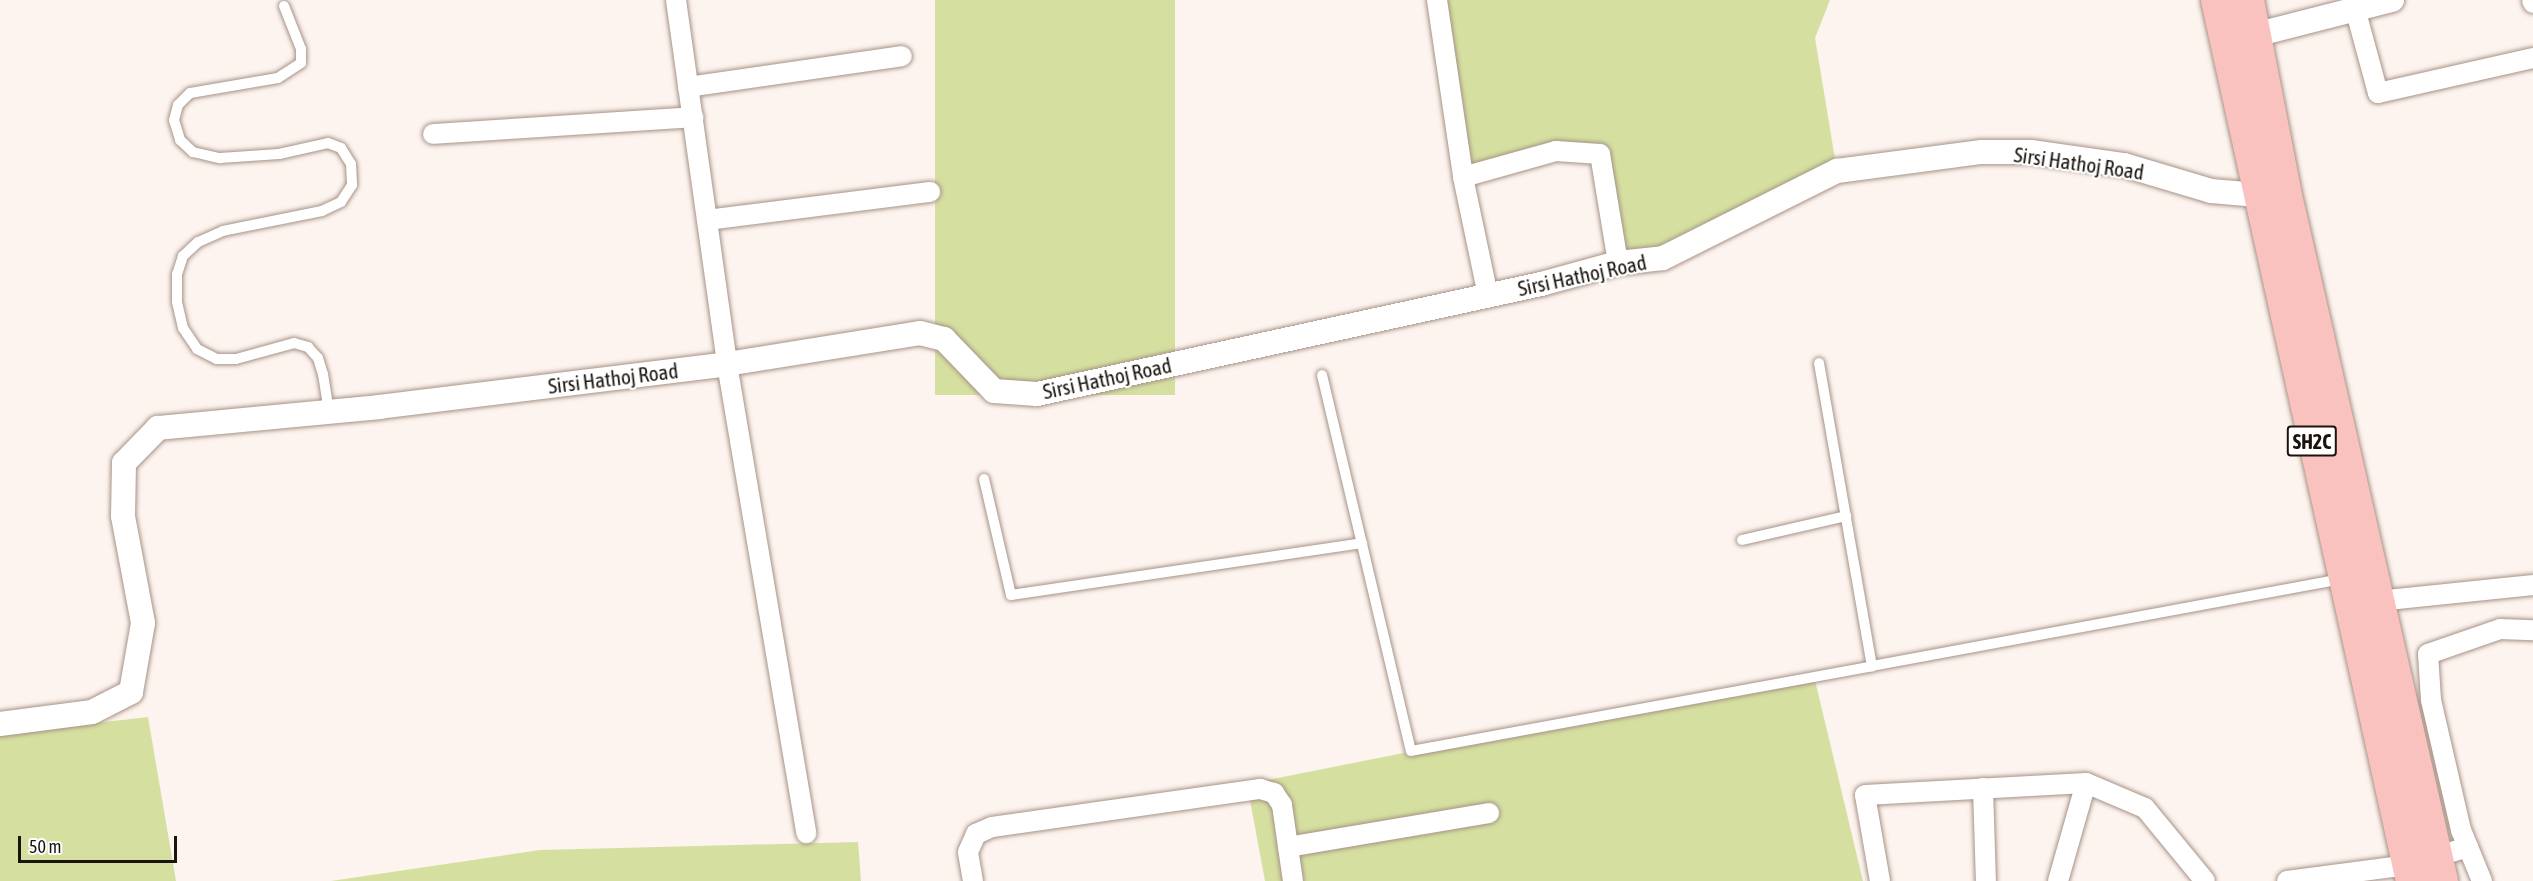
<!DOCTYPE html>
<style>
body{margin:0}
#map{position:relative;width:2533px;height:881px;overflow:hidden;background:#fdf4ef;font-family:"Asap Condensed",sans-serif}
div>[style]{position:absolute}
.green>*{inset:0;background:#d5e0a0;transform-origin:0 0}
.roads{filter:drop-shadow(0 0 2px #a79286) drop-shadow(0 0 2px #a79286)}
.service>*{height:10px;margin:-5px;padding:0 5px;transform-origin:5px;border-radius:5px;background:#fff}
.minor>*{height:20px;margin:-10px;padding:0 10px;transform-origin:10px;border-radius:10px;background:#fff}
.tertiary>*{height:24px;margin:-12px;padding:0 12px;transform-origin:12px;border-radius:12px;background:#fff}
.primary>*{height:32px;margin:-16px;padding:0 16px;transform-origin:16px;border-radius:16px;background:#f9c2be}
span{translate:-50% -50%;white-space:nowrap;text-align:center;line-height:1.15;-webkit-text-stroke:4.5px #fff;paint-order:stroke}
.shield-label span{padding:2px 4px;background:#fff;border:2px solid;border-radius:4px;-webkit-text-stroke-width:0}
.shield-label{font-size:20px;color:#1a130e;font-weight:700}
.street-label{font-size:21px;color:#1a130e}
.scale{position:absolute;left:18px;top:836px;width:159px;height:27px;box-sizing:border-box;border:3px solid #1a130e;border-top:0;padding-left:8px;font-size:18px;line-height:21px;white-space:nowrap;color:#1a130e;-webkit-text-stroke:4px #fff;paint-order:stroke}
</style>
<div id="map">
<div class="green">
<div style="left:935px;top:0;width:240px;height:395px"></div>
<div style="clip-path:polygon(1437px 0,1830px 0,1815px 38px,1837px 171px,1618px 263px,1600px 154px,1556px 151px,1463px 177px)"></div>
<div style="clip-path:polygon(1813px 672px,1863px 881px,1265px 881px,1247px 784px)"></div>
<div style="clip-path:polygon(148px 717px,176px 881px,0 881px,0 734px)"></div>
<div style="clip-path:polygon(858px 842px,861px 881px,331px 881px,540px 850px)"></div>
</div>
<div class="roads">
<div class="service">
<div style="left:284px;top:6px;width:46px;rotate:68.4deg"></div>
<div style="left:301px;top:49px;width:14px;rotate:90deg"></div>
<div style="left:301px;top:63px;width:27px;rotate:147deg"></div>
<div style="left:278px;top:78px;width:89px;rotate:170.3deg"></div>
<div style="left:190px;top:93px;width:17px;rotate:135deg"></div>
<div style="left:178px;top:105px;width:16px;rotate:105deg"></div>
<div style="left:174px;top:120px;width:21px;rotate:73deg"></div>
<div style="left:180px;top:140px;width:18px;rotate:43deg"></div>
<div style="left:193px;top:152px;width:28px;rotate:13deg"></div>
<div style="left:220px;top:158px;width:59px;rotate:-3.9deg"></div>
<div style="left:279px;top:154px;width:50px;rotate:-12.7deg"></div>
<div style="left:328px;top:143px;width:14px;rotate:21deg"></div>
<div style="left:341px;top:148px;width:19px;rotate:58deg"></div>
<div style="left:351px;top:164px;width:21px;rotate:87deg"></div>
<div style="left:352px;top:185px;width:20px;rotate:123deg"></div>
<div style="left:341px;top:202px;width:21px;rotate:155deg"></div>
<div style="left:322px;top:211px;width:101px;rotate:168.6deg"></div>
<div style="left:223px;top:231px;width:27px;rotate:156deg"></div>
<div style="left:198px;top:242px;width:21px;rotate:137deg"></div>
<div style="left:183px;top:256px;width:19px;rotate:108deg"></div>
<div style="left:177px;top:274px;width:28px;rotate:90deg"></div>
<div style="left:177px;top:302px;width:27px;rotate:77deg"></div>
<div style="left:183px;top:328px;width:25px;rotate:56deg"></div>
<div style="left:197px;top:349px;width:22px;rotate:27deg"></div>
<div style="left:217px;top:359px;width:19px"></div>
<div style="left:236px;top:359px;width:60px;rotate:-15.4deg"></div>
<div style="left:294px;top:343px;width:15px;rotate:16deg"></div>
<div style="left:308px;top:347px;width:15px;rotate:48deg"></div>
<div style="left:318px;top:358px;width:17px;rotate:73deg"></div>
<div style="left:323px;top:374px;width:38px;rotate:81deg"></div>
<div style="left:1819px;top:363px;width:308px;rotate:80.1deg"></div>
<div style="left:1872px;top:666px;width:478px;rotate:-10.5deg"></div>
<div style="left:1322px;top:375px;width:386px;rotate:76.7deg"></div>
<div style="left:1411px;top:751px;width:469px;rotate:-10.4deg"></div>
<div style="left:984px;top:479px;width:119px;rotate:76.9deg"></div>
<div style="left:1011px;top:595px;width:355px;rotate:-8.4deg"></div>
<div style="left:1742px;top:540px;width:107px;rotate:-13deg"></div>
</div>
<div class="minor">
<div style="left:676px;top:0;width:368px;rotate:82deg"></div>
<div style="left:727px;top:364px;width:476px;rotate:80.4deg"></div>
<div style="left:1437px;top:0;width:179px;rotate:81.6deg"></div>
<div style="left:1463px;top:177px;width:122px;rotate:78.1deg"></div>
<div style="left:2532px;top:0;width:3px;rotate:72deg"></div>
<div style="left:2356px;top:12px;width:84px;rotate:74.8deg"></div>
<div style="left:2378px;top:93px;width:159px;rotate:-12.7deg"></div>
<div style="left:688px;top:87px;width:216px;rotate:-8.2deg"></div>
<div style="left:433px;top:134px;width:261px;rotate:-3.7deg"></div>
<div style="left:1463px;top:177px;width:97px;rotate:-15.6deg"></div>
<div style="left:1556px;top:151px;width:44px;rotate:3.9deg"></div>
<div style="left:1600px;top:154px;width:110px;rotate:80.6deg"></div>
<div style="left:707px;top:220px;width:225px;rotate:-7.2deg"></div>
<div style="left:2378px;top:601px;width:156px;rotate:-5.9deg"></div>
<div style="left:1983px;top:788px;width:93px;rotate:88.2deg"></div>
<div style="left:1288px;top:847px;width:204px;rotate:-9.6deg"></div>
<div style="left:973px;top:881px;width:29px;rotate:-100deg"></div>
<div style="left:968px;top:852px;width:20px;rotate:-66deg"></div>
<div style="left:976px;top:834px;width:17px;rotate:-24deg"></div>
<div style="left:992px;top:827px;width:271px;rotate:-8.1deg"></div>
<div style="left:1260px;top:789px;width:15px;rotate:16deg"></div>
<div style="left:1274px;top:793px;width:14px;rotate:56deg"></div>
<div style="left:1282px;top:805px;width:77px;rotate:81.8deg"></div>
<div style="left:1880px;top:881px;width:87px;rotate:-99.9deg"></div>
<div style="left:1865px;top:795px;width:221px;rotate:-3.1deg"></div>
<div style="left:2086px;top:783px;width:64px;rotate:23deg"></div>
<div style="left:2145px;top:808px;width:94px;rotate:50.6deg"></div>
<div style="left:2058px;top:881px;width:102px;rotate:-74.1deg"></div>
<div style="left:2287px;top:881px;width:123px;rotate:-7.5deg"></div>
<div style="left:2409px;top:865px;width:62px;rotate:-17deg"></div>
<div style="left:2482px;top:881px;width:55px;rotate:-112.4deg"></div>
<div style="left:2461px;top:830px;width:133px;rotate:-103deg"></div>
<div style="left:2431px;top:700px;width:46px;rotate:-93.7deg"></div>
<div style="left:2428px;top:654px;width:76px;rotate:-19.1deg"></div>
<div style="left:2500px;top:629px;width:33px;rotate:2deg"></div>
</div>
<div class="tertiary">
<div style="left:2239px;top:39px;width:158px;rotate:-14.3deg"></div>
<div style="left:0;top:724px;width:93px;rotate:-7.4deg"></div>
<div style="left:92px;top:712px;width:44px;rotate:-27.1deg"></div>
<div style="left:131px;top:692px;width:70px;rotate:-80.1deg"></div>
<div style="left:143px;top:623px;width:109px;rotate:-100.6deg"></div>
<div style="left:123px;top:516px;width:53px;rotate:-88.9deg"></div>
<div style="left:124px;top:463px;width:49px;rotate:-45.8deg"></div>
<div style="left:158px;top:428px;width:222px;rotate:-5.4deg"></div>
<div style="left:379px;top:407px;width:351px;rotate:-7deg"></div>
<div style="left:727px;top:364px;width:195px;rotate:-9.1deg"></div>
<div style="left:920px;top:333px;width:25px;rotate:14deg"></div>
<div style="left:944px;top:339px;width:72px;rotate:46.1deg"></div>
<div style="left:994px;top:391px;width:43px;rotate:4deg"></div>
<div style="left:1037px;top:394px;width:516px;rotate:-12.31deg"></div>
<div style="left:1541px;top:284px;width:80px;rotate:-15.3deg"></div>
<div style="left:1618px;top:263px;width:45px;rotate:-6.3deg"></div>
<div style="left:1663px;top:258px;width:195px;rotate:-26.6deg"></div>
<div style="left:1837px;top:171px;width:146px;rotate:-7.5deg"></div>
<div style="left:1982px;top:152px;width:49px"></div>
<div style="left:2031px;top:152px;width:94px;rotate:8deg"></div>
<div style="left:2124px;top:165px;width:91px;rotate:16.6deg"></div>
<div style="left:2211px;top:191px;width:47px;rotate:4.9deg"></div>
<div style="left:2258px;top:195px;width:19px;rotate:-9deg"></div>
</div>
<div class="primary">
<div style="left:2217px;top:0;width:902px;rotate:77.52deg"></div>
<div style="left:2248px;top:0;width:195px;rotate:79deg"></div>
<div style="left:2285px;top:191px;width:708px;rotate:77.18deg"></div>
</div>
</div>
<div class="shield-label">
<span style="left:2312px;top:441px">SH2C</span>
</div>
<div class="street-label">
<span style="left:2079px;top:163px;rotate:8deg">Sirsi Hathoj Road</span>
<span style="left:1582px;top:275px;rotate:-12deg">Sirsi Hathoj Road</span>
<span style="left:613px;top:378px;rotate:-7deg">Sirsi Hathoj Road</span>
<span style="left:1107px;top:378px;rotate:-12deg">Sirsi Hathoj Road</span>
</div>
<div class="scale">50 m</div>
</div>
